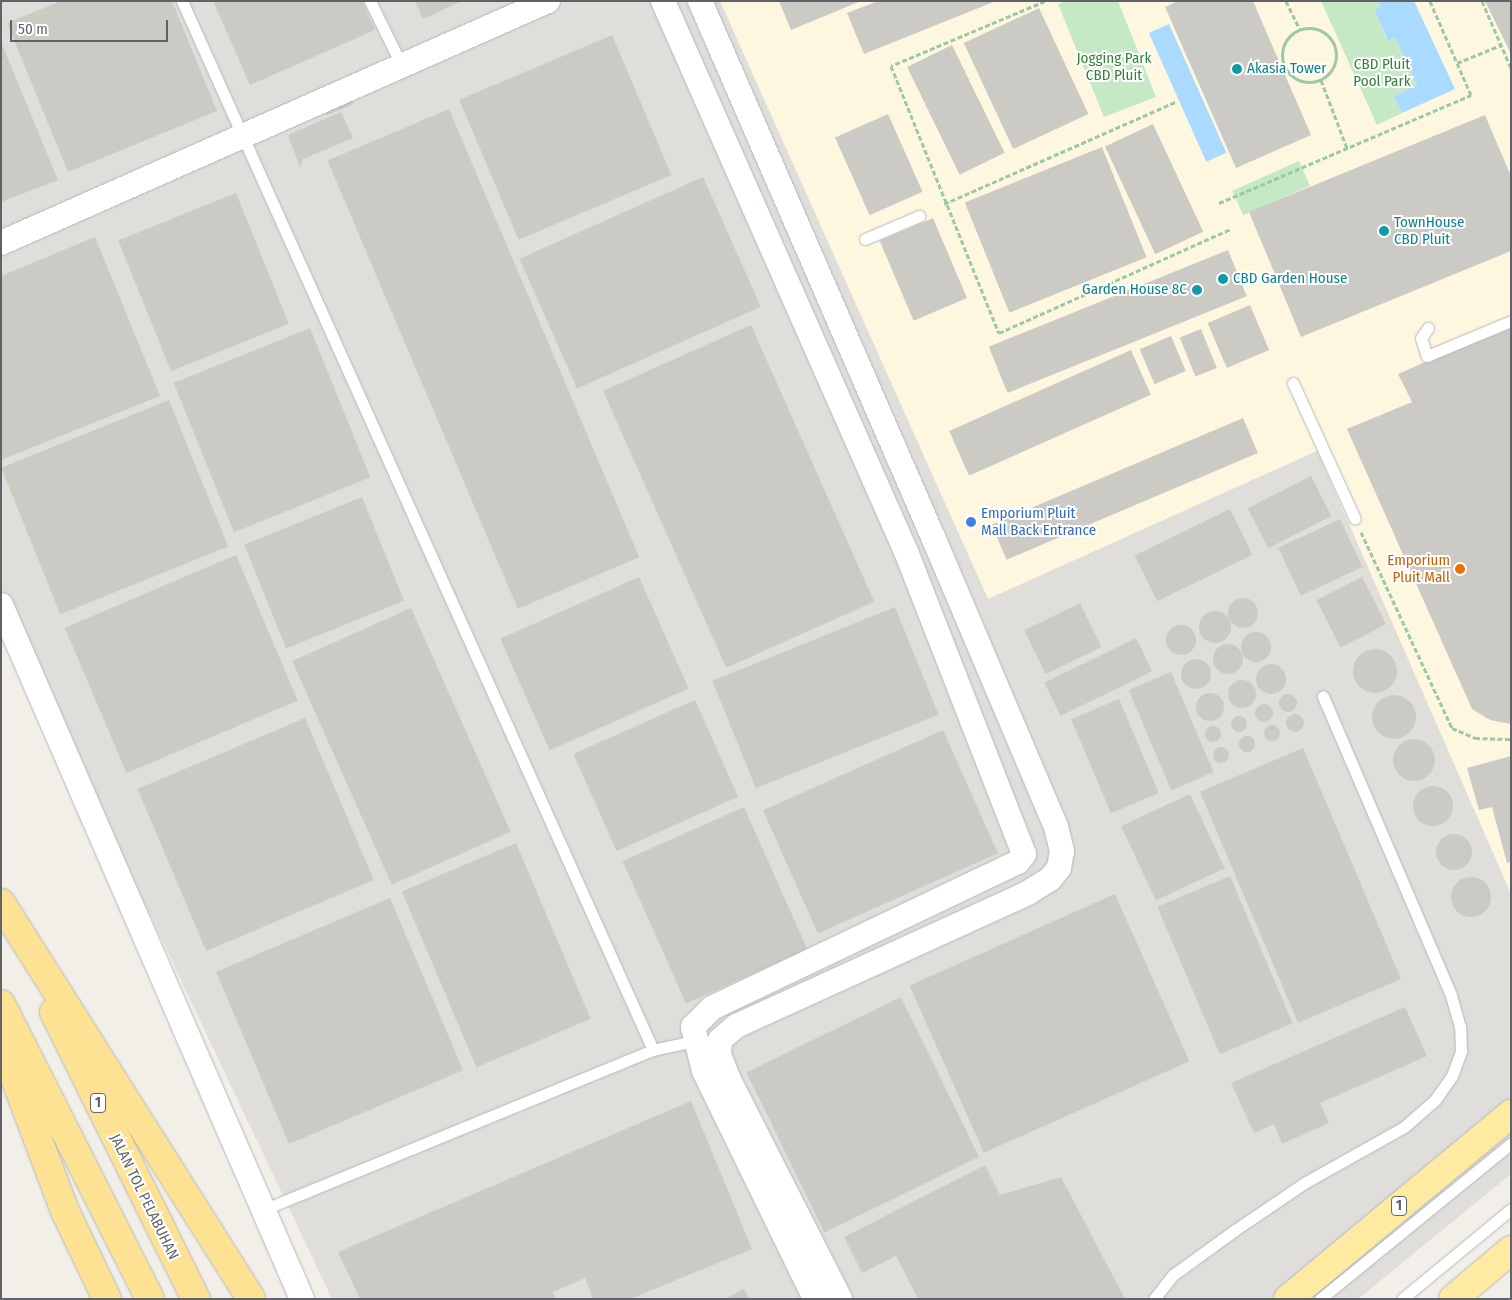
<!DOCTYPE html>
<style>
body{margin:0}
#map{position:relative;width:1512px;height:1300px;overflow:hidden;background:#f1efe8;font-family:"Fira Sans Condensed",sans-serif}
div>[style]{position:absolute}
.commercial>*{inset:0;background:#fef7e0}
.industrial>*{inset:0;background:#e0deda}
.green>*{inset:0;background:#c5e8c5;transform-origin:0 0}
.water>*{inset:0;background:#aadaff;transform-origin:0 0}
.building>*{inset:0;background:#cccac5;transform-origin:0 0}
.round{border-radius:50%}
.path>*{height:3px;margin-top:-1.5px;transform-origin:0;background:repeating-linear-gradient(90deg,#9cc7a9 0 5px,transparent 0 7.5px)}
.path>.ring{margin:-1.5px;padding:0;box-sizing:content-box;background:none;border:3px solid #9cc7a9;border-radius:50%}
.roads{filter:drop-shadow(0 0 1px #b5b8bc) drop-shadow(0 0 1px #b5b8bc)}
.service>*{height:11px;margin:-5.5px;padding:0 5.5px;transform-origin:5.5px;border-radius:5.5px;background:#fff}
.minor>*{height:24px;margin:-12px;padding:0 12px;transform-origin:12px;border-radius:12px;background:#fff}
.trunk>*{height:28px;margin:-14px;padding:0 14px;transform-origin:14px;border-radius:14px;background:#feeaa1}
.motorway>*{height:28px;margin:-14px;padding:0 14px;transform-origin:14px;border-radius:14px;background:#fde293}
.dots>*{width:14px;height:14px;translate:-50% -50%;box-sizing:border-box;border:2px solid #fff;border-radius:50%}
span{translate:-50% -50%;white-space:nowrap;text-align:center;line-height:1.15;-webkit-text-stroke:4px #fff;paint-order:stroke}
.shield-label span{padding:1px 4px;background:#fff;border:1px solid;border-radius:4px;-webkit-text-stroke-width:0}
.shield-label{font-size:14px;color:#5f6368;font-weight:700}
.park-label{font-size:15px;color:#348238}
.culture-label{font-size:15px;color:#0d838f}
.left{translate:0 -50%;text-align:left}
.right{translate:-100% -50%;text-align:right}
.shop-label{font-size:15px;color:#366cbe}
.food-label{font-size:15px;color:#c56008}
.street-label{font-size:15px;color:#5f6368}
.frame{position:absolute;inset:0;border:2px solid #5f6368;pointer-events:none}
.scale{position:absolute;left:10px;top:20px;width:158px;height:22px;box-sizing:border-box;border:2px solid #5f6368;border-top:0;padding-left:6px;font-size:15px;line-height:18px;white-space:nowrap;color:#5f6368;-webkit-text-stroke:4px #fff;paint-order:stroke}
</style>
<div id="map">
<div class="commercial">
<div style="clip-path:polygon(720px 1px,1511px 1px,1511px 894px,1317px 451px,988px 599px)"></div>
</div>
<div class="industrial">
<div style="clip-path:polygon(1px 1px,720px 1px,988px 599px,1317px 451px,1511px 894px,1511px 1174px,1358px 1299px,332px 1299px,1px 600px)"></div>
</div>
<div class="green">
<div style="clip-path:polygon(1066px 1px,1118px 1px,1156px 97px,1104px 117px,1058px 4px)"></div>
<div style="clip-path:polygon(1321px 1px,1379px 1px,1381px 6px,1374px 10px,1387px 40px,1395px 37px,1417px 85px,1394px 96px,1402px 113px,1377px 125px)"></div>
<div style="left:1299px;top:161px;width:27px;height:73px;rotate:66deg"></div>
</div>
<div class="water">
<div style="clip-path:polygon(1379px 1px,1414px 1px,1455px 89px,1402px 113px,1394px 96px,1417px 85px,1395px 37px,1388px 41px,1374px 10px,1381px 6px)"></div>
<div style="left:1169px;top:24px;width:141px;height:22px;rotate:66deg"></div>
</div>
<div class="building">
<div style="clip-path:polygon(61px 1px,172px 1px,217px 111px,68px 172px,7px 23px)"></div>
<div style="clip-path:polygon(213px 1px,362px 1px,375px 30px,250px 85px)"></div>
<div style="clip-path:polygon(415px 1px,462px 1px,423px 19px)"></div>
<div style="clip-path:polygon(779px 1px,861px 1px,791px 30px)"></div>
<div style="clip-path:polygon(878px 1px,996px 1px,864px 54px,847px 13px)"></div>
<div style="clip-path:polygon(1178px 1px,1253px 1px,1311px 135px,1236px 168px,1165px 7px)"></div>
<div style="clip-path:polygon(1485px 1px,1511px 1px,1511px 54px)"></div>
<div style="left:1039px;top:8px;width:117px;height:83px;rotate:65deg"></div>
<div style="left:612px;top:35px;width:152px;height:166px;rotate:67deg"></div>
<div style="clip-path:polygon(1px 42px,58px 180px,1px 202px)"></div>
<div style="left:952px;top:45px;width:120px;height:50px;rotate:64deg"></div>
<div style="clip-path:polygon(349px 95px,354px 104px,327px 115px,323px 107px)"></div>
<div style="left:449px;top:109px;width:487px;height:132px;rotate:67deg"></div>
<div style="clip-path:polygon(341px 112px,353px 138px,303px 159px,300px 167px,288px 135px)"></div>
<div style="left:888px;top:114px;width:85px;height:58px;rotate:66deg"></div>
<div style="clip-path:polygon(1485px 115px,1511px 176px,1511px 251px,1301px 337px,1249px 212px)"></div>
<div style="left:1153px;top:124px;width:119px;height:53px;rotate:65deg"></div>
<div style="left:1102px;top:147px;width:119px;height:148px;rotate:68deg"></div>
<div style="left:703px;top:177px;width:142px;height:201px;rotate:66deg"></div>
<div style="left:236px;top:193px;width:141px;height:127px;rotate:68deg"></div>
<div style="left:933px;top:218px;width:87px;height:58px;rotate:67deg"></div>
<div style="clip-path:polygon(95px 237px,160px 396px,1px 460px,1px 276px)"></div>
<div style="left:1228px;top:250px;width:50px;height:258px;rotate:68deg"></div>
<div style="left:1250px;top:305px;width:49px;height:46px;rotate:67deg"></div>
<div style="clip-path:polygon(1511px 324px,1511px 724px,1490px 720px,1472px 709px,1347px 429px,1412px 402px,1398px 374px)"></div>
<div style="left:751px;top:325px;width:303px;height:162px;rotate:66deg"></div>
<div style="left:310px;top:328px;width:161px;height:147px;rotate:68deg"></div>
<div style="left:1201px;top:329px;width:42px;height:23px;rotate:68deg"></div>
<div style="left:1171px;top:336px;width:38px;height:34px;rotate:67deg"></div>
<div style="left:1131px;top:350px;width:49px;height:199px;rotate:66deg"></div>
<div style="left:169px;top:400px;width:158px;height:181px;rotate:68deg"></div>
<div style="left:1243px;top:418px;width:38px;height:273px;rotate:67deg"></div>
<div style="left:1311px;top:476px;width:45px;height:71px;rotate:63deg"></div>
<div style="left:362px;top:497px;width:112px;height:127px;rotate:68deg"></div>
<div style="left:1230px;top:509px;width:51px;height:106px;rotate:64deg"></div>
<div style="left:1340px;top:519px;width:53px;height:68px;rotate:65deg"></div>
<div style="left:236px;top:555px;width:158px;height:186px;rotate:67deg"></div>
<div style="left:639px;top:577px;width:122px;height:152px;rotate:66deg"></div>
<div style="left:1362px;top:577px;width:53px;height:51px;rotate:63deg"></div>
<div class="round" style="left:1228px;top:598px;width:30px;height:30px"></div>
<div style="left:1080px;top:603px;width:49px;height:62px;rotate:64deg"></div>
<div style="left:895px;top:607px;width:116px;height:197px;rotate:68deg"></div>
<div style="left:411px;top:608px;width:245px;height:130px;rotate:66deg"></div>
<div class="round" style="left:1199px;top:611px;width:32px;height:32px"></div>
<div class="round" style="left:1166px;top:625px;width:30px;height:30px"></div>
<div class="round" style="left:1241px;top:632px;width:30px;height:30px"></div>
<div style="left:1136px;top:638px;width:37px;height:102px;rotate:64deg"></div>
<div class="round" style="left:1213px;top:644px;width:30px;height:30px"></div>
<div class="round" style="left:1353px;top:649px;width:44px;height:44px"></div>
<div class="round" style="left:1181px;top:659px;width:30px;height:30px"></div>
<div class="round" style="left:1256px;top:664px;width:30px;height:30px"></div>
<div style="left:1171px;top:672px;width:109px;height:46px;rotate:67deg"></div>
<div class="round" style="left:1228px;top:680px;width:28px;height:28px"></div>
<div class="round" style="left:1196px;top:693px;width:28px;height:28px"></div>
<div class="round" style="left:1279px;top:694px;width:18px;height:18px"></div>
<div class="round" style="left:1372px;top:695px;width:44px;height:44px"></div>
<div style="left:1119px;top:699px;width:102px;height:52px;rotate:67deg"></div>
<div style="left:695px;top:700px;width:106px;height:133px;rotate:66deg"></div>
<div class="round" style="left:1255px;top:704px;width:18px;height:18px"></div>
<div class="round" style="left:1286px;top:714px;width:18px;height:18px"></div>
<div class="round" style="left:1231px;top:716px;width:16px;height:16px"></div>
<div style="left:305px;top:718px;width:176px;height:182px;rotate:67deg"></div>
<div class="round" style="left:1264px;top:725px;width:16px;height:16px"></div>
<div class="round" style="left:1205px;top:726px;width:16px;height:16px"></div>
<div style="left:943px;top:730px;width:135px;height:197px;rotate:66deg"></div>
<div class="round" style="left:1239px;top:736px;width:16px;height:16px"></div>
<div class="round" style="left:1393px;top:739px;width:42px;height:42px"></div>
<div class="round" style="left:1213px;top:747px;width:16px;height:16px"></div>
<div style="left:1303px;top:748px;width:251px;height:112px;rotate:67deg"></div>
<div style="clip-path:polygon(1511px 756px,1511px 862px,1507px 863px,1492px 807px,1479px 810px,1467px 768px)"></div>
<div class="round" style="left:1413px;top:786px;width:40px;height:40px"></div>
<div style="left:1190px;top:794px;width:82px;height:76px;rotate:65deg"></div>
<div style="left:744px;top:807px;width:156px;height:133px;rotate:66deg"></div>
<div class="round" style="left:1436px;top:834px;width:36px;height:36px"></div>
<div style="left:516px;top:843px;width:191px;height:124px;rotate:67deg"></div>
<div style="left:1230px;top:876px;width:160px;height:79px;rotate:67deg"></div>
<div class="round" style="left:1451px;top:877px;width:40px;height:40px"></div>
<div style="left:1115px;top:894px;width:183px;height:225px;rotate:66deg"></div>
<div style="left:390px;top:898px;width:187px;height:189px;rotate:67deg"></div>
<div style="left:901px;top:997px;width:178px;height:172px;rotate:64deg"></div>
<div style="clip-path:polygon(1405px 1007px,1427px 1056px,1320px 1103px,1329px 1123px,1282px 1144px,1274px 1124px,1254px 1133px,1231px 1083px)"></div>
<div style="clip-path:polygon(691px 1101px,752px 1249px,630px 1299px,593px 1299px,585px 1278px,553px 1292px,556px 1299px,360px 1299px,338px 1252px)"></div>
<div style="clip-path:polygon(985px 1165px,1000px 1195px,1061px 1177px,1125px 1299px,918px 1299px,896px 1256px,862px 1273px,844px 1237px)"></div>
<div style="clip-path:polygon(744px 1289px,749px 1299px,725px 1299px)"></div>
</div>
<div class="path">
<div style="left:1045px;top:1px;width:167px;rotate:157.1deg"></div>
<div style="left:891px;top:66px;width:288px;rotate:68deg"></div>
<div style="left:999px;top:333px;width:253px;rotate:-24.2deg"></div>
<div style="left:1286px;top:1px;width:32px;rotate:64deg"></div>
<div style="left:1482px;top:1px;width:73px;rotate:66.6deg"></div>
<div class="ring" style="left:1282px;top:28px;width:51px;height:51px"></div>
<div style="left:1457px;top:63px;width:48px;rotate:-22.2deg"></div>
<div style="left:1321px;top:80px;width:73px;rotate:69.1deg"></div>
<div style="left:1219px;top:203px;width:274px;rotate:-23.2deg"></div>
<div style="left:1471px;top:95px;width:103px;rotate:-113.6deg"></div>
<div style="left:944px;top:204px;width:253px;rotate:-23.8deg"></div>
<div style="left:1361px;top:532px;width:216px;rotate:65.1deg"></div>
<div style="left:1452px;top:728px;width:25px;rotate:23deg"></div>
<div style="left:1475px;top:738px;width:36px;rotate:2deg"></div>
</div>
<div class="roads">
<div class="service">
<div style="left:182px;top:1px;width:1150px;rotate:65.82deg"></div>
<div style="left:370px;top:1px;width:70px;rotate:63.8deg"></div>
<div style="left:865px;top:239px;width:59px;rotate:-23.1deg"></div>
<div style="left:1428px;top:328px;width:12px;rotate:125deg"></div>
<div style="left:1421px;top:338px;width:19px;rotate:72deg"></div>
<div style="left:1427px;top:356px;width:91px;rotate:-22.6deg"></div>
<div style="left:1293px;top:383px;width:149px;rotate:65.5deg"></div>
<div style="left:260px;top:1211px;width:425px;rotate:-22.3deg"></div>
<div style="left:653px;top:1050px;width:46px;rotate:-12.5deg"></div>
<div style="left:1154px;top:1299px;width:31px;rotate:-52deg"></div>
<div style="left:1173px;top:1275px;width:77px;rotate:-36deg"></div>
<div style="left:1235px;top:1230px;width:86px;rotate:-34.1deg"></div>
<div style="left:1306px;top:1182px;width:112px;rotate:-29.3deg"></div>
<div style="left:1404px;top:1127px;width:41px;rotate:-41.1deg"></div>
<div style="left:1435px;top:1100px;width:29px;rotate:-55deg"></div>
<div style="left:1452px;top:1076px;width:27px;rotate:-70deg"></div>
<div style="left:1461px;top:1051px;width:24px;rotate:-92deg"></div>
<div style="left:1460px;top:1027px;width:33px;rotate:-106deg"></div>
<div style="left:1451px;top:995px;width:325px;rotate:-113.2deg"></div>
<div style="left:1320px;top:1299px;width:247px;rotate:-39.2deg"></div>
<div style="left:1402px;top:1299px;width:141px;rotate:-39.5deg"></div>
</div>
<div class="minor">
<div style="left:663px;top:1px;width:604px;rotate:66.19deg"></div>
<div style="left:907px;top:554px;width:322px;rotate:68.7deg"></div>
<div style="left:1024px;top:854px;width:10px;rotate:127deg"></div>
<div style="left:1018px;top:862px;width:339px;rotate:154.5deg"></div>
<div style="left:712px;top:1008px;width:27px;rotate:135deg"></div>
<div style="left:693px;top:1027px;width:45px;rotate:76deg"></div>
<div style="left:704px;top:1071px;width:254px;rotate:64deg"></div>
<div style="left:700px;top:1px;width:584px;rotate:66.51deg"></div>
<div style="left:933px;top:537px;width:315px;rotate:67deg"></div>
<div style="left:1056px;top:827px;width:25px;rotate:76deg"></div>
<div style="left:1062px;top:851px;width:17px;rotate:100deg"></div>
<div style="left:1059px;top:868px;width:14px;rotate:129deg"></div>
<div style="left:1050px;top:879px;width:26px;rotate:148deg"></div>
<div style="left:1028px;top:893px;width:321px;rotate:155.5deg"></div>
<div style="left:736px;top:1026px;width:21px;rotate:139deg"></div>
<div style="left:720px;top:1040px;width:15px;rotate:94deg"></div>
<div style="left:719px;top:1055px;width:27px;rotate:68deg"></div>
<div style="left:729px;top:1080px;width:246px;rotate:63.1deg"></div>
<div style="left:1px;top:243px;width:598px;rotate:-23.87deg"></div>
<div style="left:1px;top:605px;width:756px;rotate:66.55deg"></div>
</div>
<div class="trunk">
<div style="left:1288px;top:1299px;width:290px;rotate:-39.7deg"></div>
<div style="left:1453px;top:1299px;width:76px;rotate:-40.2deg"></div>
</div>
<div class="motorway">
<div style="left:1px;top:903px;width:468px;rotate:57.7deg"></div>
<div style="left:1px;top:1004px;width:330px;rotate:63.2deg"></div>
<div style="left:54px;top:1012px;width:320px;rotate:63.7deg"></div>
<div style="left:1px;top:1041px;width:182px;rotate:69.4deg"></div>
<div style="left:65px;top:1211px;width:98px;rotate:64.5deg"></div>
</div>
</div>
<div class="dots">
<div style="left:1237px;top:69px;background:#0f9aa8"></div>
<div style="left:1384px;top:231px;background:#0f9aa8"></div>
<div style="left:1223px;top:279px;background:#0f9aa8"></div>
<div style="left:1197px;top:290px;background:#0f9aa8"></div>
<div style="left:971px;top:522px;background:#3f7fe0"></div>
<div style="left:1460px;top:569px;background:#e8710a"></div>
</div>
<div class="shield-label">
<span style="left:98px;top:1103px">1</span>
<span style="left:1399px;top:1206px">1</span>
</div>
<div class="park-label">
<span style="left:1114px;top:67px">Jogging Park<br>CBD Pluit</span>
<span style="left:1382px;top:73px">CBD Pluit<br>Pool Park</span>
</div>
<div class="culture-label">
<span class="left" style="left:1247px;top:69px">Akasia Tower</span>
<span class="left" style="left:1394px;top:231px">TownHouse<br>CBD Pluit</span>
<span class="left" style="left:1233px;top:279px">CBD Garden House</span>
<span class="right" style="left:1187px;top:290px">Garden House 8C</span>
</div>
<div class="shop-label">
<span class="left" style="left:981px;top:522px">Emporium Pluit<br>Mall Back Entrance</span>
</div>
<div class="food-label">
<span class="right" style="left:1450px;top:569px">Emporium<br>Pluit Mall</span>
</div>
<div class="street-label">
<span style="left:144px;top:1197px;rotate:64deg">JALAN TOL PELABUHAN</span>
</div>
<div class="frame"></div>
<div class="scale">50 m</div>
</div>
